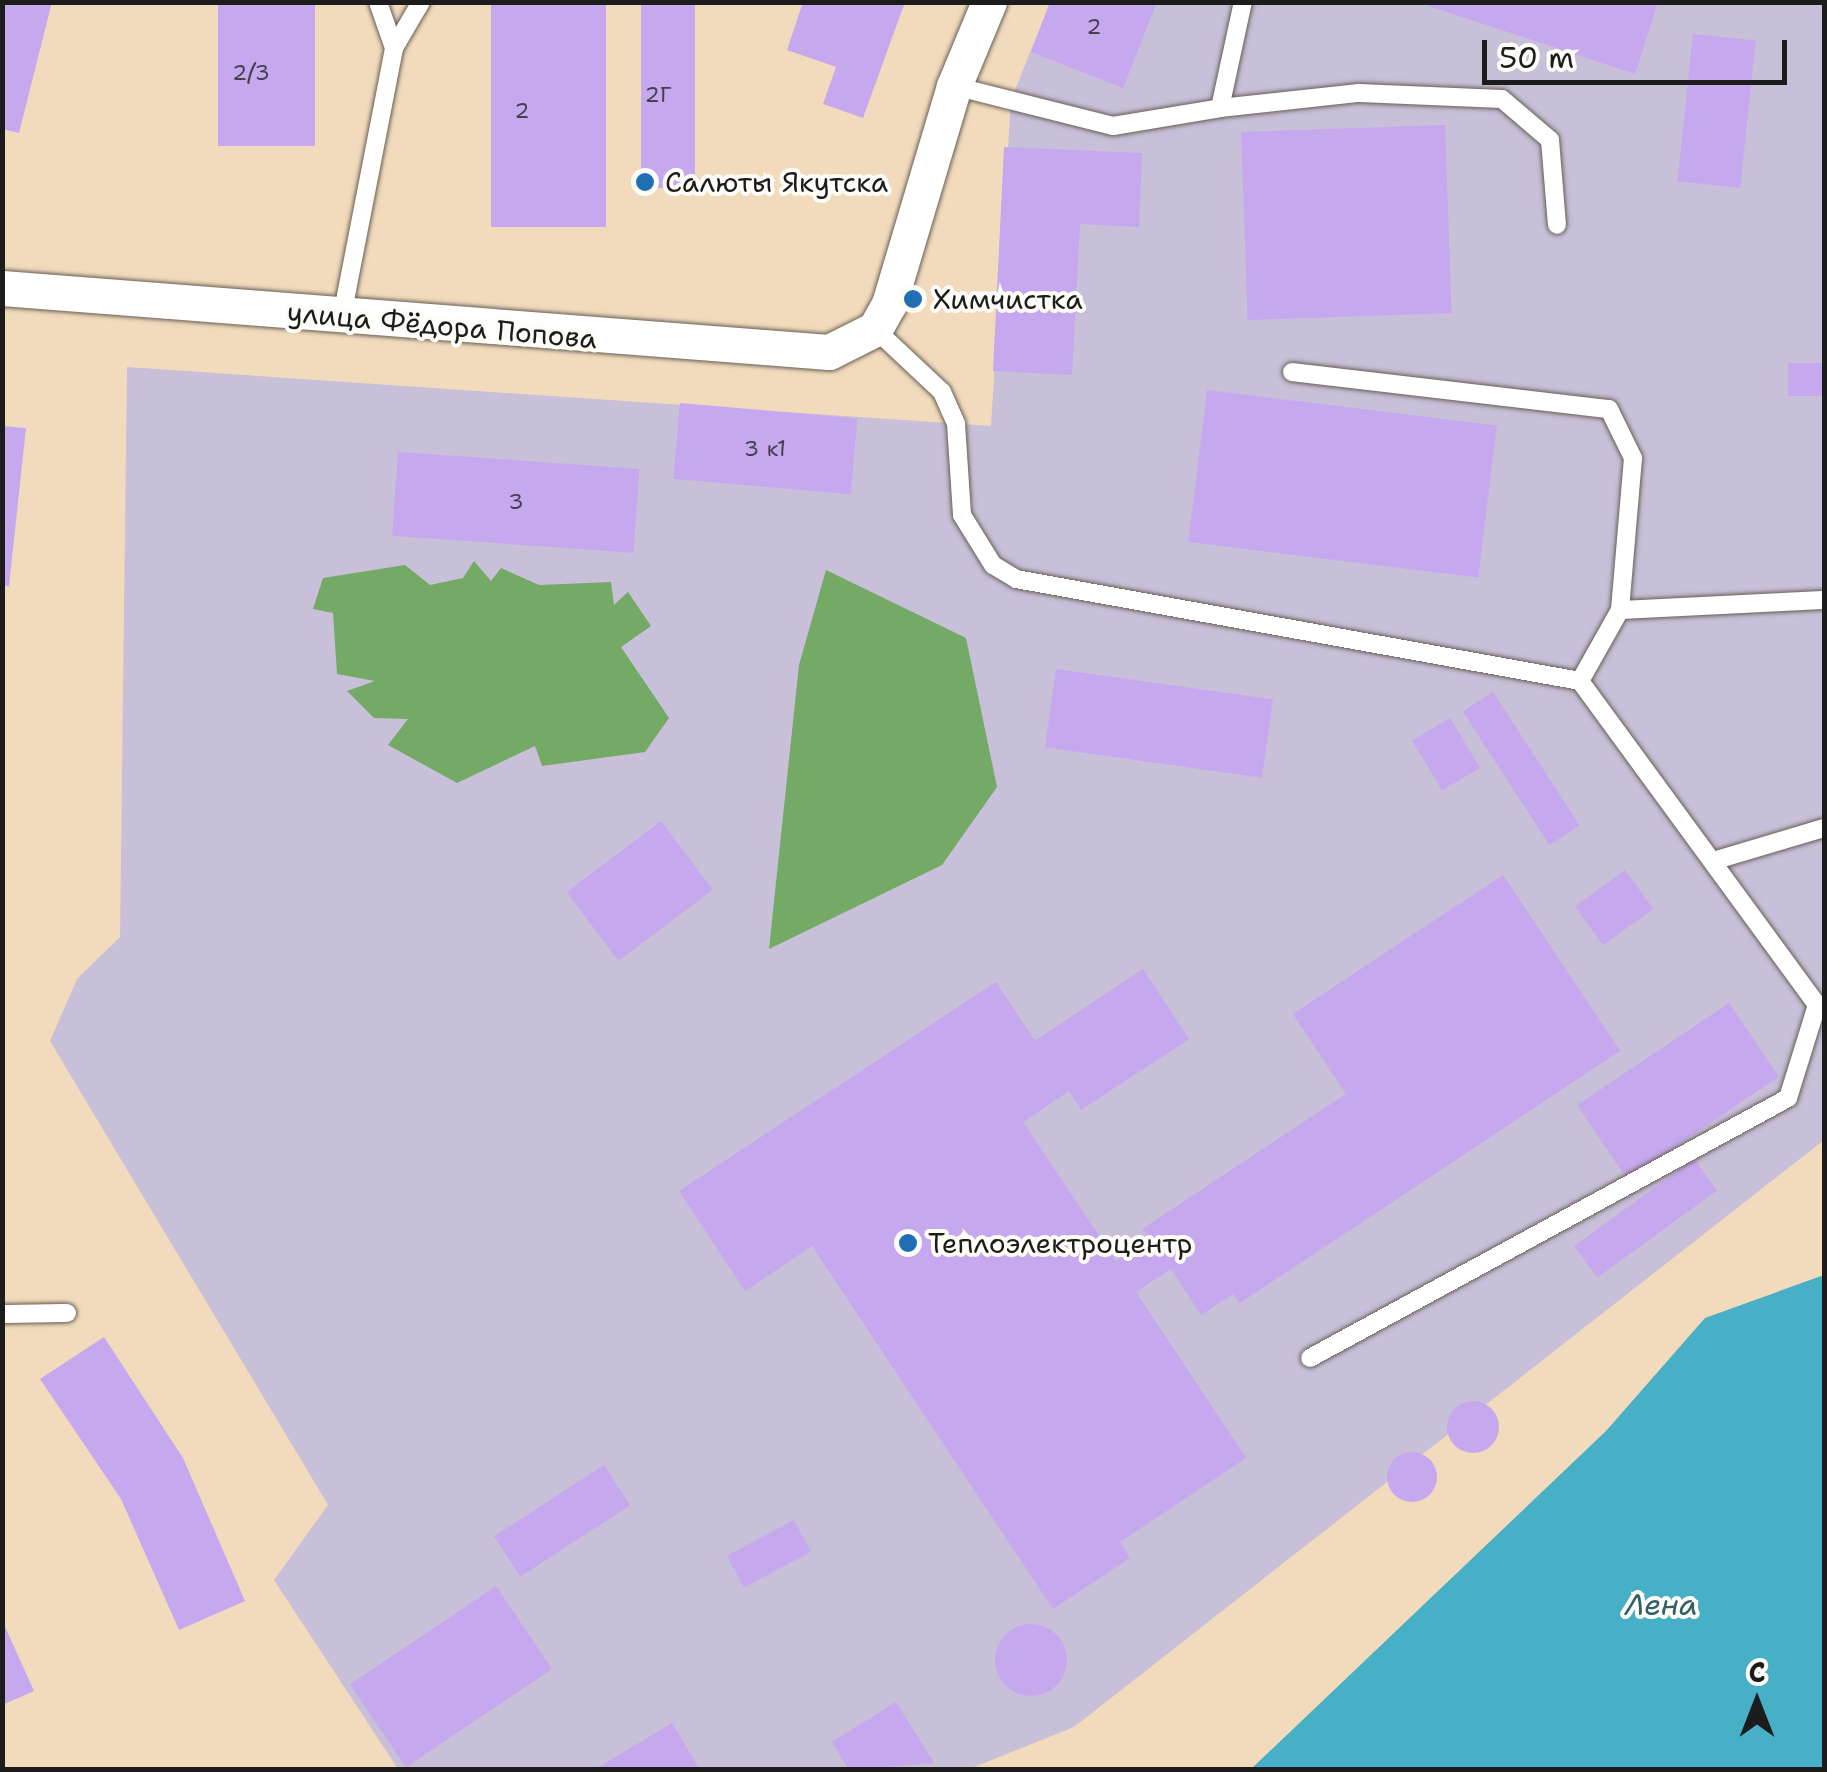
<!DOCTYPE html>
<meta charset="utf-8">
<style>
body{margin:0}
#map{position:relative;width:1827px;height:1772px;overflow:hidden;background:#f2dbbc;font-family:"Shantell Sans",sans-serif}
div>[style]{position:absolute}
.industrial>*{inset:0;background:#c8bfd8}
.forest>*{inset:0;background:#74a966}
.water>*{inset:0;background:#48b0c6}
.building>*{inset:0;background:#c6a8ee;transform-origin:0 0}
.round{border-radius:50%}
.roads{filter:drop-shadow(0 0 2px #675f54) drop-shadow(0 0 2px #675f54)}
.service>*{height:18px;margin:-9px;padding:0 9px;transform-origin:9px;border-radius:9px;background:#fff}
.minor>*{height:35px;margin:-17.5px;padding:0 17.5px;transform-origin:17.5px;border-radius:17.5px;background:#fff}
.dots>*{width:28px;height:28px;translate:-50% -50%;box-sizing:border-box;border:5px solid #fdfcf7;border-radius:50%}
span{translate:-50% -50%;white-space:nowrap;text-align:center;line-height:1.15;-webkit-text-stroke:8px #fdfcf7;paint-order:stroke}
.number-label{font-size:22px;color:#463f50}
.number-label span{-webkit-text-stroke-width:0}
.poi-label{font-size:28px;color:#1c1c1c}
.left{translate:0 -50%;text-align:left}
.street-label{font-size:28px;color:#1c1c1c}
.water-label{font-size:30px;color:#305f68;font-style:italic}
.frame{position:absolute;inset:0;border:5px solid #1c1c1c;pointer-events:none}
.north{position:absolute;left:1707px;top:1652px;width:100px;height:100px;-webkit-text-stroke:8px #fdfcf7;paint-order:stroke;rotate:0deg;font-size:28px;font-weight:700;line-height:40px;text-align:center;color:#1c1c1c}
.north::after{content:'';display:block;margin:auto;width:35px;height:45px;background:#1c1c1c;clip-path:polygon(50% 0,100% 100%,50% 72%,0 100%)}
.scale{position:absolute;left:1482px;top:40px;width:305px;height:45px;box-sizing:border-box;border:5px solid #1c1c1c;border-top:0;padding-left:12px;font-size:30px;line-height:35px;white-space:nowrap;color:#1c1c1c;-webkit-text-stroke:8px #fdfcf7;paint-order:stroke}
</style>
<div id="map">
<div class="industrial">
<div style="clip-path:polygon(1050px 3px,1824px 3px,1824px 1140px,1074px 1727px,969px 1769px,398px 1769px,274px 1580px,328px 1505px,50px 1041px,77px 979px,120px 937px,127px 367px,991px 426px,1011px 100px)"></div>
</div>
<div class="forest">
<div style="clip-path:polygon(474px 561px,491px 581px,501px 568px,539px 585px,611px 582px,614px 605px,628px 592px,651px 626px,621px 647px,669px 718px,645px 752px,542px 766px,535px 746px,457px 783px,388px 745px,408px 719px,374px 718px,347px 691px,375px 681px,337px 674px,333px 613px,313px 609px,323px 578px,405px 565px,430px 585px,463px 578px)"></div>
<div style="clip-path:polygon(826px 570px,966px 638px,997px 787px,942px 865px,769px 949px,799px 665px)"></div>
</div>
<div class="water">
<div style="clip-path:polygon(1824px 1275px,1824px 1769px,1251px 1769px,1606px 1431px,1705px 1318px)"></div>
</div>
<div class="building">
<div style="clip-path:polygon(2px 2px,52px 2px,19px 133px,2px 129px)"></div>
<div style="left:218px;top:2px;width:97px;height:144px"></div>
<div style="left:491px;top:2px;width:115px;height:225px"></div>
<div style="left:641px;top:2px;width:54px;height:186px"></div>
<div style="clip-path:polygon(803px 2px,905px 2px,863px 118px,823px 104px,836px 67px,787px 50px)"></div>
<div style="clip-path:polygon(1050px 2px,1157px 2px,1123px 88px,1031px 52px)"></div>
<div style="clip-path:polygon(1417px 2px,1658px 2px,1635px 74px)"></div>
<div style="left:1693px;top:34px;width:63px;height:148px;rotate:6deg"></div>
<div style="left:1445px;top:125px;width:188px;height:204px;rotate:88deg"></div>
<div style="clip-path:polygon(1004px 147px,1142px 153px,1139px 227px,1080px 224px,1072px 375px,993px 371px)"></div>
<div style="left:1824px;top:363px;width:33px;height:36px;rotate:90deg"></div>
<div style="left:1207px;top:390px;width:292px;height:153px;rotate:7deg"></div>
<div style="left:680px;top:403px;width:178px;height:76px;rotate:5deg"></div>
<div style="clip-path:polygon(2px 426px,26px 428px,9px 586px,2px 585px)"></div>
<div style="left:398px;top:452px;width:242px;height:84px;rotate:4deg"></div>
<div style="left:1056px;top:669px;width:219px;height:79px;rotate:8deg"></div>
<div style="left:1493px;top:692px;width:159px;height:36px;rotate:57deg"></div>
<div style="left:1450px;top:718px;width:58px;height:44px;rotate:59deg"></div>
<div style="left:661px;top:821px;width:86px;height:118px;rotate:53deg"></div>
<div style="left:1625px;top:870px;width:48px;height:62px;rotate:54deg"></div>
<div style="clip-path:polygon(1503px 875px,1620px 1051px,1240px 1303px,1233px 1294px,1201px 1315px,1171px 1269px,1136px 1292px,1246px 1458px,1120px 1542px,1130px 1558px,1053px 1609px,812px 1246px,745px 1291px,679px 1191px,996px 982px,1035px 1041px,1143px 969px,1189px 1039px,1081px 1110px,1069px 1091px,1023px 1122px,1116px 1261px,1149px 1239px,1142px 1229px,1346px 1094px,1293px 1014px)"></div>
<div style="left:1729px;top:1003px;width:89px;height:183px;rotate:56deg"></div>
<div style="left:1694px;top:1159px;width:39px;height:148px;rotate:54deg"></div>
<div style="clip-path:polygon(104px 1337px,183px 1458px,245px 1601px,179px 1630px,121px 1499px,40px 1379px)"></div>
<div class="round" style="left:1447px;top:1401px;width:52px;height:52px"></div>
<div class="round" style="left:1387px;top:1452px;width:50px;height:50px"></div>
<div style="left:604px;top:1465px;width:48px;height:131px;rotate:57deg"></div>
<div style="left:794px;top:1520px;width:36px;height:76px;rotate:62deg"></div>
<div style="left:496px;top:1586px;width:100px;height:176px;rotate:56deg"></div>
<div style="clip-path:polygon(2px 1620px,34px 1691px,2px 1705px)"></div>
<div class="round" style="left:995px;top:1624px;width:72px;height:72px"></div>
<div style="clip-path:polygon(896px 1702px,934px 1763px,849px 1770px,832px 1742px)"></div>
<div style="clip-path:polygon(672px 1723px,700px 1770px,594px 1770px)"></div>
</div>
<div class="roads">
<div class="service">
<div style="left:378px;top:2px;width:49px;rotate:70.8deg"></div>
<div style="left:394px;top:48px;width:53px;rotate:-59.6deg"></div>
<div style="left:954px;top:86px;width:164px;rotate:14.1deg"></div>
<div style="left:1113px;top:126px;width:109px;rotate:-9.5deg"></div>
<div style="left:1220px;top:108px;width:108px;rotate:-77.8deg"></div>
<div style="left:1220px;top:108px;width:140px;rotate:-6.2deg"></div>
<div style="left:1359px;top:93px;width:143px;rotate:2.4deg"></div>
<div style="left:1502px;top:99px;width:63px;rotate:40.5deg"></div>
<div style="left:1550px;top:140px;width:85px;rotate:85.3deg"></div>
<div style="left:342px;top:316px;width:273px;rotate:-79deg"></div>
<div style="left:875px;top:329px;width:92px;rotate:43.2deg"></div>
<div style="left:942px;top:392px;width:35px;rotate:66deg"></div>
<div style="left:956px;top:424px;width:91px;rotate:86.2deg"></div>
<div style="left:962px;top:515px;width:59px;rotate:58.2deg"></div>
<div style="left:993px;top:565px;width:27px;rotate:31deg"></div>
<div style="left:1016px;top:579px;width:573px;rotate:10.25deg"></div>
<div style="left:1580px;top:681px;width:401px;rotate:53.8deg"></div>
<div style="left:1817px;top:1005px;width:97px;rotate:107.3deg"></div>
<div style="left:1788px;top:1098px;width:544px;rotate:151.46deg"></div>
<div style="left:1292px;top:372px;width:319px;rotate:6.7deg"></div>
<div style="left:1609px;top:409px;width:55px;rotate:63.9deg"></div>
<div style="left:1633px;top:458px;width:153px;rotate:94.9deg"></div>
<div style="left:1620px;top:610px;width:81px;rotate:119.4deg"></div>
<div style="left:1620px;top:610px;width:204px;rotate:-2.8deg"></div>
<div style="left:1713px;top:861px;width:116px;rotate:-16.6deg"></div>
<div style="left:2px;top:1314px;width:65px;rotate:-0.9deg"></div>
</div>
<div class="minor">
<div style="left:2px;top:288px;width:829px;rotate:4.43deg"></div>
<div style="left:829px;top:352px;width:51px;rotate:-26.6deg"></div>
<div style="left:875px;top:329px;width:29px;rotate:-61deg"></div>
<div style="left:889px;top:304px;width:227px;rotate:-73.4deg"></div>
<div style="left:954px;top:86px;width:91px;rotate:-67.4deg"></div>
</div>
</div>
<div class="dots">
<div style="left:645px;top:182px;background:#1f6fb2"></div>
<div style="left:913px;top:299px;background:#1f6fb2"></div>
<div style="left:908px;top:1243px;background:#1f6fb2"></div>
</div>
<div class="number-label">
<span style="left:1094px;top:27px">2</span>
<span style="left:251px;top:73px">2/3</span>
<span style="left:658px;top:95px">2Г</span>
<span style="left:522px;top:111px">2</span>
<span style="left:765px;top:449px">3 к1</span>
<span style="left:516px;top:502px">3</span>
</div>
<div class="poi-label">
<span class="left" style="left:665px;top:182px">Салюты Якутска</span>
<span class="left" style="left:933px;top:299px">Химчистка</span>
<span class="left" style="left:928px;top:1243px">Теплоэлектроцентр</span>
</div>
<div class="street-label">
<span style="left:442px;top:325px;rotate:5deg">улица Фёдора Попова</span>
</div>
<div class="water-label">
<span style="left:1661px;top:1605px">Лена</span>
</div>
<div class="frame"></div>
<div class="north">С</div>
<div class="scale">50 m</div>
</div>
